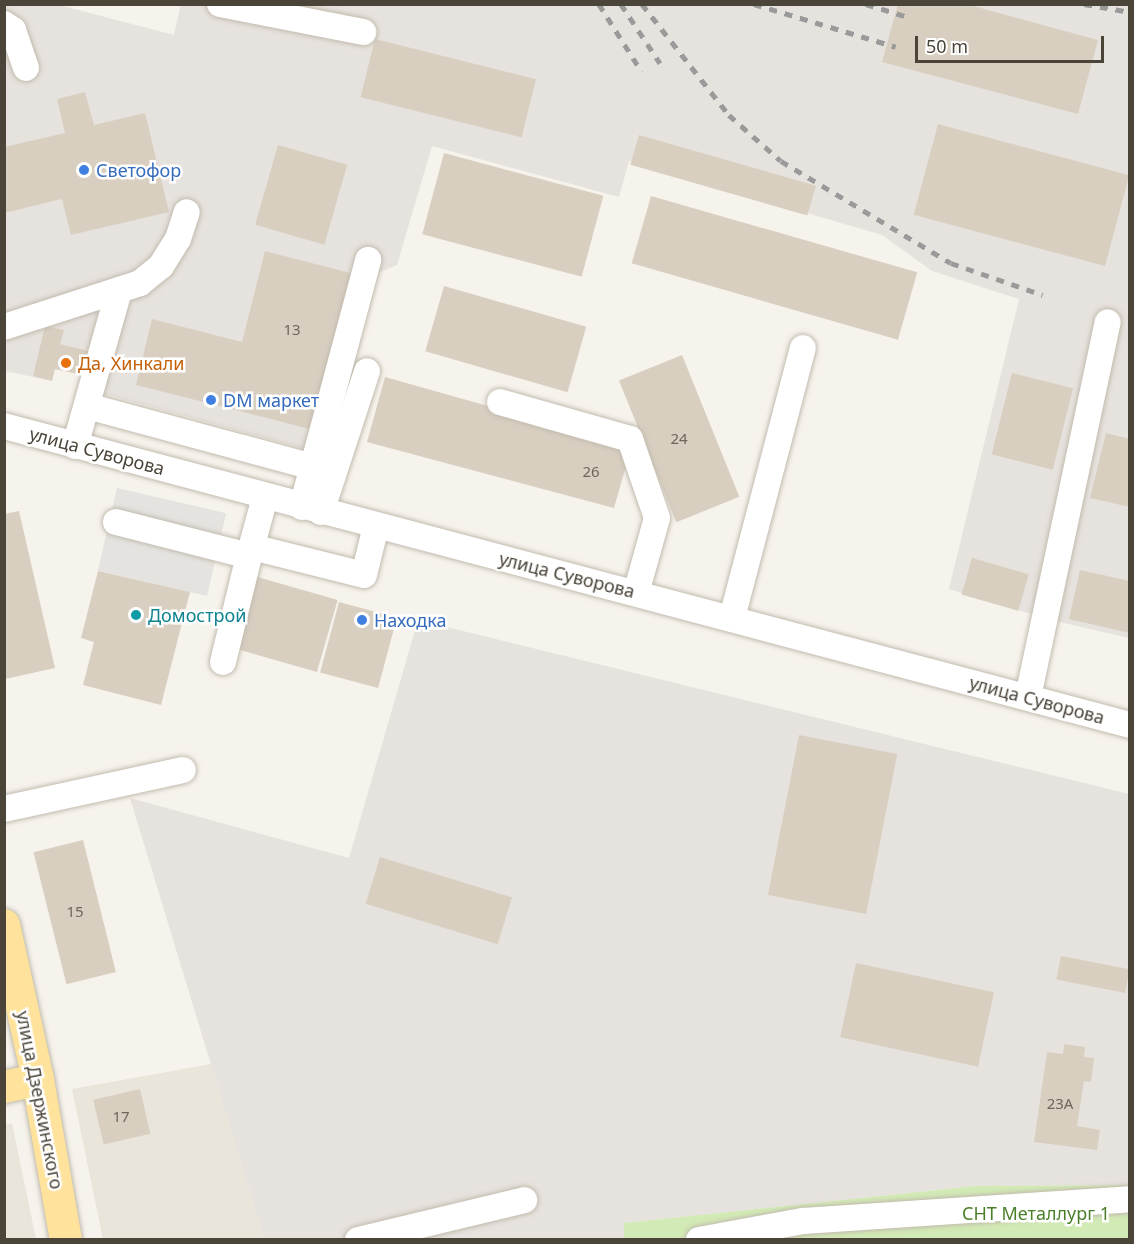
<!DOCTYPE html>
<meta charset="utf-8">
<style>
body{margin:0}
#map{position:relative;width:1134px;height:1244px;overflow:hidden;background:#f6f3ec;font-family:"Noto Sans",sans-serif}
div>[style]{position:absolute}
.residential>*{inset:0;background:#eae5da}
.industrial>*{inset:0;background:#e6e2dd}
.green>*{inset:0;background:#d2eab5}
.parking>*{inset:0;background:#e5e3e0;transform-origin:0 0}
.building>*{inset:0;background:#d8cfc1;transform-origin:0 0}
.roads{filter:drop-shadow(0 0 2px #c2bbae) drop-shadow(0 0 2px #c2bbae)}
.minor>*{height:26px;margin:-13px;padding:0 13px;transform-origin:13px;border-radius:13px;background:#fff}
.major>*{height:32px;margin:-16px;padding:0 16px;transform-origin:16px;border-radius:16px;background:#ffe39c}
.rail>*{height:4.5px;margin-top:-2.25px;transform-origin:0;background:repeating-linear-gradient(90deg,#9a9a9a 0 8px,transparent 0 16px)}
.dots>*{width:16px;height:16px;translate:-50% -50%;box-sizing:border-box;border:3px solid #fff;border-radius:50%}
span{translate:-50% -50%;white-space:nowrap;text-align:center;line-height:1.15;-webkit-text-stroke:5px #fff;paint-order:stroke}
.number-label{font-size:15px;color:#6e675b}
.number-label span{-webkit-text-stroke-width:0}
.shop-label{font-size:18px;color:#366cbe}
.left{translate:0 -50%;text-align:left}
.food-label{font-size:18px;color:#c56008}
.street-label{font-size:18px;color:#4b4439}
.culture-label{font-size:18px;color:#0d838f}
.park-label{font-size:18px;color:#4a7f2a}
.frame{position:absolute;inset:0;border:6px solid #4b4439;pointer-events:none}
.scale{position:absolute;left:915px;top:36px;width:189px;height:27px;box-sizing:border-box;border:3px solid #4b4439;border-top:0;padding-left:8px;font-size:18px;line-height:21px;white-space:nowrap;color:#4b4439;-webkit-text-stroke:4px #fff;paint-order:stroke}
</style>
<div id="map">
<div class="residential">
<div style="clip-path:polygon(211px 1064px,264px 1239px,103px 1239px,72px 1089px)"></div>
<div style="clip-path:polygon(12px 1123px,36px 1239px,5px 1239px,5px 1125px)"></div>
</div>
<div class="industrial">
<div style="clip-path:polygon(181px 4px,1129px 5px,1129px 638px,1047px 619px,949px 589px,1019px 299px,932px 271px,882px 235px,629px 161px,619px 197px,432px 146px,397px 265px,374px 275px,305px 449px,104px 394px,107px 382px,83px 375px,55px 369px,52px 381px,5px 371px,4px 5px,59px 5px,174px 35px)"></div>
<div style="clip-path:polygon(418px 620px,1129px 794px,1129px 1185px,975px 1186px,625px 1223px,624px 1239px,264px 1239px,130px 798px,349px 858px)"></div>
</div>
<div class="green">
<div style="clip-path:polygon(1129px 1185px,1129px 1239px,624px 1240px,624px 1223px,975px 1186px)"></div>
</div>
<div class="parking">
<div style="left:117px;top:488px;width:112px;height:85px;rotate:13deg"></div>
</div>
<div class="building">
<div style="clip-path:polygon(898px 4px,966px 4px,1098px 40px,1078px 114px,882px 62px)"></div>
<div style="left:375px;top:39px;width:166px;height:60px;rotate:14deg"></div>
<div style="clip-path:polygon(85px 92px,94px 125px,145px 113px,169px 212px,71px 235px,62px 199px,4px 213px,4px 147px,65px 133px,57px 99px)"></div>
<div style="left:938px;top:124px;width:198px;height:94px;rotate:15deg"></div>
<div style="left:639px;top:135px;width:184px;height:31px;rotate:16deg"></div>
<div style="left:278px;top:145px;width:72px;height:83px;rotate:16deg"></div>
<div style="left:444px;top:153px;width:165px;height:84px;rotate:15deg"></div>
<div style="left:651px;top:196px;width:277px;height:70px;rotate:16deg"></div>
<div style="clip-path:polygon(265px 251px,354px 274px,314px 430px,136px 385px,152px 319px,242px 342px)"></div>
<div style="left:444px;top:286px;width:148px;height:68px;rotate:16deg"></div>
<div style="clip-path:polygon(45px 326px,64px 330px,60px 344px,89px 351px,83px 375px,55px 369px,52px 381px,33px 376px)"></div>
<div style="left:682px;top:355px;width:153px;height:68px;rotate:68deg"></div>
<div style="left:1012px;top:373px;width:63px;height:84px;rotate:14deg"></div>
<div style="clip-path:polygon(385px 377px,570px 429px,569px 435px,630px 452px,614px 508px,367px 442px)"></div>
<div style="clip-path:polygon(1106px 433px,1130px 439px,1130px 507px,1090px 498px)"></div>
<div style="clip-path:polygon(19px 511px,55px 668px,5px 679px,4px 514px)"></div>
<div style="left:972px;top:558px;width:59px;height:38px;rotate:16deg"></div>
<div style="clip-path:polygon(1080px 570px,1130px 581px,1130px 633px,1069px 619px)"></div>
<div style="clip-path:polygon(98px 571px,190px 592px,161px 705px,83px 685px,94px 642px,81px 638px)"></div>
<div style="left:254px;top:576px;width:87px;height:75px;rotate:16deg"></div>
<div style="left:339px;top:602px;width:60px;height:73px;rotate:15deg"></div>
<div style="left:799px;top:735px;width:100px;height:163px;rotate:11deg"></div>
<div style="left:83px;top:840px;width:136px;height:51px;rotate:76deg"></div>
<div style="left:380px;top:857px;width:138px;height:49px;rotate:17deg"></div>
<div style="left:1061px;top:956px;width:70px;height:24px;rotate:11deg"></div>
<div style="left:856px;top:963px;width:141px;height:76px;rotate:12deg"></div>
<div style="clip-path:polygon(1064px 1044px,1085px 1047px,1084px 1057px,1094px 1058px,1091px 1082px,1084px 1081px,1077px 1126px,1100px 1130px,1097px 1150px,1034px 1142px,1047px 1052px,1063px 1054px)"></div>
<div style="left:140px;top:1089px;width:46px;height:48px;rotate:77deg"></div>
</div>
<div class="roads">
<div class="minor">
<div style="left:220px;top:4px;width:146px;rotate:11.1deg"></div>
<div style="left:4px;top:24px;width:11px;rotate:34deg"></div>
<div style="left:13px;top:30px;width:40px;rotate:71.1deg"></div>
<div style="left:4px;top:327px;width:143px;rotate:-17.9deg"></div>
<div style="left:140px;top:283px;width:27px;rotate:-39deg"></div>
<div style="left:161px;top:266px;width:32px;rotate:-58deg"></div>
<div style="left:178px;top:239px;width:28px;rotate:-72deg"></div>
<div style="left:500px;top:402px;width:135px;rotate:15.9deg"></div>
<div style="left:630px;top:439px;width:83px;rotate:71.1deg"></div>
<div style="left:657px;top:518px;width:78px;rotate:105.6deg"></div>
<div style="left:87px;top:406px;width:234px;rotate:15.1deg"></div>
<div style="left:4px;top:426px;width:1165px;rotate:14.87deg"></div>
<div style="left:75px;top:446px;width:162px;rotate:-74.2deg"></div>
<div style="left:302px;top:507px;width:256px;rotate:-75deg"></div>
<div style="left:321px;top:512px;width:148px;rotate:-71.9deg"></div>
<div style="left:116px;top:522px;width:137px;rotate:14.3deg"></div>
<div style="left:249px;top:556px;width:61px;rotate:-74.8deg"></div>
<div style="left:252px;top:547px;width:115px;rotate:14deg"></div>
<div style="left:364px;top:575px;width:50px;rotate:-76.2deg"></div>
<div style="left:732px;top:618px;width:279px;rotate:-75.3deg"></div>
<div style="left:223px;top:662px;width:109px;rotate:-76.2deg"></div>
<div style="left:1028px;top:697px;width:383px;rotate:-78deg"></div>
<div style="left:4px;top:809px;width:183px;rotate:-12.3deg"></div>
<div style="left:358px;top:1240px;width:171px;rotate:-13.5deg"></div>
<div style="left:699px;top:1240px;width:106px;rotate:-10.4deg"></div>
<div style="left:803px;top:1221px;width:328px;rotate:-3.8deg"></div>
</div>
<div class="major">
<div style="left:4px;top:925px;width:159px;rotate:77.6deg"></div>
<div style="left:38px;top:1080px;width:162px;rotate:80.1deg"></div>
<div style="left:4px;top:1087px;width:35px;rotate:-12deg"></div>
</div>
</div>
<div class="rail">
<div style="left:599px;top:4px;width:80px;rotate:57.7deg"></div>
<div style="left:621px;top:4px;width:71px;rotate:56.5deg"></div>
<div style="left:642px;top:4px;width:141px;rotate:51.9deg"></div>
<div style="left:729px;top:115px;width:69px;rotate:41.5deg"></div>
<div style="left:781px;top:161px;width:198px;rotate:31deg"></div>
<div style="left:951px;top:263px;width:97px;rotate:19.2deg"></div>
<div style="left:754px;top:4px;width:148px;rotate:16.8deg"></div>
<div style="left:866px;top:4px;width:41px;rotate:17.1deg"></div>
<div style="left:1084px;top:4px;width:47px;rotate:9.9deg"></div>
</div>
<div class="dots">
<div style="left:84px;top:170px;background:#3f7fe0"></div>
<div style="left:66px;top:363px;background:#e8710a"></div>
<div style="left:211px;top:400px;background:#3f7fe0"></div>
<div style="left:136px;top:615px;background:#0f9aa8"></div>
<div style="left:362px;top:620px;background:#3f7fe0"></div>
</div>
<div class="number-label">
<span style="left:292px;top:330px">13</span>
<span style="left:679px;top:439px">24</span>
<span style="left:591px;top:472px">26</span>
<span style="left:75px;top:912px">15</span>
<span style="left:1060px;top:1104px">23А</span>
<span style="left:121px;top:1117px">17</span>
</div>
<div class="shop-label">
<span class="left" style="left:96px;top:170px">Светофор</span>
<span class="left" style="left:223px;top:400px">DM маркет</span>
<span class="left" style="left:374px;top:620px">Находка</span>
</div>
<div class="food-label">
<span class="left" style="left:78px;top:363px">Да, Хинкали</span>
</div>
<div class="street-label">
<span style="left:97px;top:451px;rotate:15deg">улица Суворова</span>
<span style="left:567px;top:575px;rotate:14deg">улица Суворова</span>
<span style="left:1037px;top:700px;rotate:15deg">улица Суворова</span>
<span style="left:40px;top:1100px;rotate:79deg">улица Дзержинского</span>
</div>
<div class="culture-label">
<span class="left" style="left:148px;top:615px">Домострой</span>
</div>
<div class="park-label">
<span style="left:1036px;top:1213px">СНТ Металлург 1</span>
</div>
<div class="frame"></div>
<div class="scale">50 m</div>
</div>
